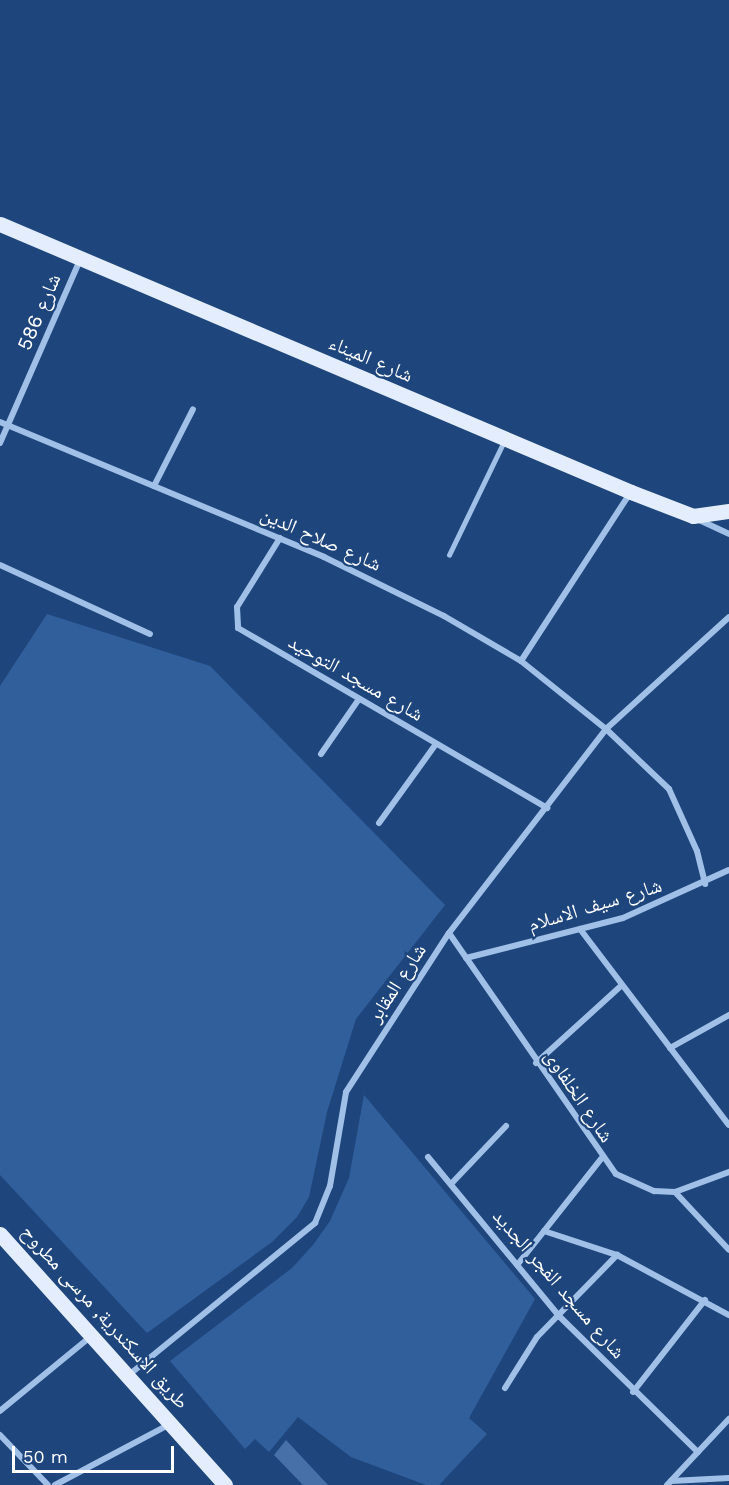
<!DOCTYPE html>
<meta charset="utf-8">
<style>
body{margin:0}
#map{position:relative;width:729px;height:1485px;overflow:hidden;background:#1e467d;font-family:"Work Sans","Noto Naskh Arabic",sans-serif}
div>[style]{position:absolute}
.green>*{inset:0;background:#315f9c}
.building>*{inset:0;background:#4670a7}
.service>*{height:4.5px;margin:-2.25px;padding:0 2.25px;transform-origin:2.25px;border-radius:2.25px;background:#a1c0e7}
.minor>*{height:6px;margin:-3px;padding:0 3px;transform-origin:3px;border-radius:3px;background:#a1c0e7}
.primary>*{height:15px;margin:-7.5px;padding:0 7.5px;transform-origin:7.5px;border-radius:7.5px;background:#e3edfd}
span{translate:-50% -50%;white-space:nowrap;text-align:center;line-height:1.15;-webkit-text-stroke:4.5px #1e467d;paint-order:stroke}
.street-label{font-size:20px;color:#fff}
.scale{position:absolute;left:12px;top:1446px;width:162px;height:27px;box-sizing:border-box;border:3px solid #fff;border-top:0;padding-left:8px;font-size:18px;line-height:21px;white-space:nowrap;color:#fff;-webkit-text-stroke:4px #1e467d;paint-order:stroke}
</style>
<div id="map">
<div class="green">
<div style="clip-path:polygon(47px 614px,210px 666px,445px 905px,356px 1019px,327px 1112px,309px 1197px,297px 1217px,272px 1242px,147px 1333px,0 1175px,0 686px)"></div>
<div style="clip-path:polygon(364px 1095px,535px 1299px,469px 1418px,487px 1434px,439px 1485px,426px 1485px,351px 1457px,298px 1417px,269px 1452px,255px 1439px,245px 1449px,170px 1361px,292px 1268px,313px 1245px,330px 1221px,349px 1178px)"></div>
</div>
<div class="building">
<div style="clip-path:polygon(286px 1440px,328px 1485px,303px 1485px,274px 1455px)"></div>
</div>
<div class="service">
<div style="left:449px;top:555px;width:127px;rotate:-64.2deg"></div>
</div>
<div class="minor">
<div style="left:0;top:422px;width:351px;rotate:22.6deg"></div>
<div style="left:324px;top:557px;width:134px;rotate:26.2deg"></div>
<div style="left:444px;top:616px;width:89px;rotate:30.3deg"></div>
<div style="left:521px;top:661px;width:109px;rotate:38.7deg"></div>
<div style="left:606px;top:729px;width:87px;rotate:43.6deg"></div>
<div style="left:669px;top:789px;width:68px;rotate:65.7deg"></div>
<div style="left:697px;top:851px;width:34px;rotate:76deg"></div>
<div style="left:0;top:443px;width:200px;rotate:-66.4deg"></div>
<div style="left:154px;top:486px;width:86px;rotate:-63.1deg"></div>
<div style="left:697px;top:519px;width:35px;rotate:25deg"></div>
<div style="left:280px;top:538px;width:81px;rotate:121.9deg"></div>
<div style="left:237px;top:607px;width:21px;rotate:87deg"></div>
<div style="left:238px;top:628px;width:358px;rotate:30.2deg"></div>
<div style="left:0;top:565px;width:165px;rotate:24.7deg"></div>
<div style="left:521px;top:661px;width:200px;rotate:-57deg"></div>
<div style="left:321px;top:754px;width:67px;rotate:-55.4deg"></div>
<div style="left:379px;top:823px;width:97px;rotate:-54.2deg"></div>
<div style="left:580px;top:929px;width:246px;rotate:52.8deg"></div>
<div style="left:449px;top:933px;width:293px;rotate:55.3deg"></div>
<div style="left:616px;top:1174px;width:42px;rotate:24.1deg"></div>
<div style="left:654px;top:1191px;width:21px;rotate:3deg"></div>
<div style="left:675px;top:1192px;width:58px;rotate:-20.3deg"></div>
<div style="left:466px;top:958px;width:162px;rotate:-14.3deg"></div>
<div style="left:623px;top:918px;width:116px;rotate:-24.4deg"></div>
<div style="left:670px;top:1048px;width:68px;rotate:-29.2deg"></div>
<div style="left:536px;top:1063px;width:116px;rotate:-42.2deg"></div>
<div style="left:428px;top:1157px;width:207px;rotate:50.5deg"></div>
<div style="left:560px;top:1317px;width:193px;rotate:44.4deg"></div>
<div style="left:451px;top:1184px;width:80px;rotate:-46.5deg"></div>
<div style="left:675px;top:1192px;width:79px;rotate:47deg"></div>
<div style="left:544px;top:1231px;width:77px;rotate:18.2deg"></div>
<div style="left:617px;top:1255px;width:127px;rotate:28.2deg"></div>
<div style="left:518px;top:1264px;width:134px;rotate:-51.7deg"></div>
<div style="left:130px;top:1374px;width:239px;rotate:-39.2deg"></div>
<div style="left:315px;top:1223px;width:40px;rotate:-68deg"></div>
<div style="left:330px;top:1186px;width:95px;rotate:-80.3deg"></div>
<div style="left:346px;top:1092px;width:189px;rotate:-57.1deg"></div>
<div style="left:449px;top:933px;width:257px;rotate:-52.4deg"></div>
<div style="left:606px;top:729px;width:166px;rotate:-42.3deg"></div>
<div style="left:505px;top:1388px;width:60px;rotate:-57.9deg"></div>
<div style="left:537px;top:1337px;width:115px;rotate:-45.7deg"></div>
<div style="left:633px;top:1392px;width:117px;rotate:-52deg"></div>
<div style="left:0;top:1411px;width:117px;rotate:-39.4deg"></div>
<div style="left:0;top:1435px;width:69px;rotate:46.2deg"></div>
<div style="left:671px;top:1481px;width:58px;rotate:-3deg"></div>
<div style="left:55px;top:1485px;width:130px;rotate:-27.9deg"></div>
<div style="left:667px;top:1485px;width:91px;rotate:-46.8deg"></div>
</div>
<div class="primary">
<div style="left:0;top:224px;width:686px;rotate:23.01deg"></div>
<div style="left:631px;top:492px;width:66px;rotate:21.2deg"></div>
<div style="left:693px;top:516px;width:36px;rotate:-8deg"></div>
<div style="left:0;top:1234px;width:337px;rotate:48.1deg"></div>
</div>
<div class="street-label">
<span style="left:39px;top:312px;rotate:-67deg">شارع 586</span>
<span style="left:371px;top:359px;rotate:23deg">شارع الميناء</span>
<span style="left:321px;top:539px;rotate:24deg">شارع صلاح الدين</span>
<span style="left:356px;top:678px;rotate:30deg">شارع مسجد التوحيد</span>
<span style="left:595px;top:905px;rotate:-17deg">شارع سيف الاسلام</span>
<span style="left:397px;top:983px;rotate:-57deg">شارع المقابر</span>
<span style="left:579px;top:1096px;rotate:56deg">شارع الخلفاوى</span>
<span style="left:559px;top:1284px;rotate:49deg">شارع مسجد الفجر الجديد</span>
<span style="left:105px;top:1317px;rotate:48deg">طريق الاسكندرية, مرسى مطروح</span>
</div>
<div class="scale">50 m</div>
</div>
